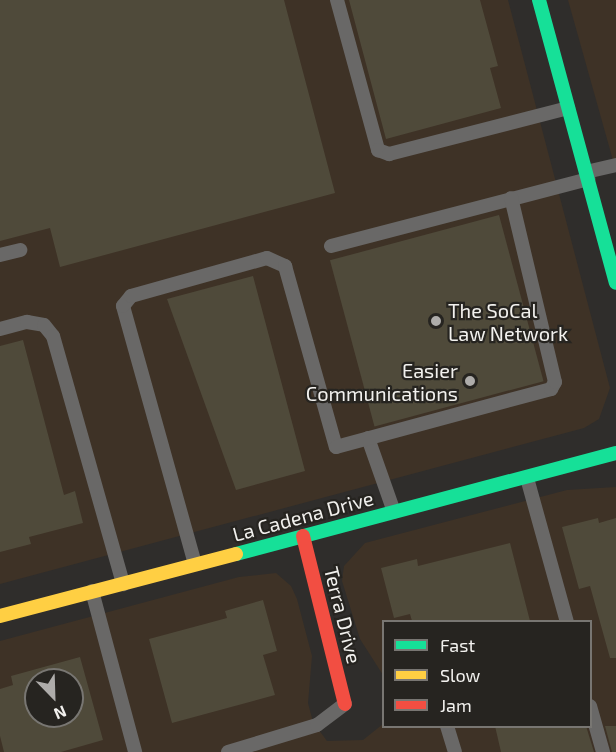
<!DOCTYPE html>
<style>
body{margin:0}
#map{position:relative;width:616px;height:752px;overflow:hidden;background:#2f2d2b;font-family:"Exo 2",sans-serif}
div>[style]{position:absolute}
.commercial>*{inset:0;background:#3e3226}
.building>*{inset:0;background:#4f4a3a;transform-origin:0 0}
.lane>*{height:14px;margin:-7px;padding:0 7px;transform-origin:7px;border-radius:7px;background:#696867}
.fast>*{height:14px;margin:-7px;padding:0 7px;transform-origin:7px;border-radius:7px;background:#16e098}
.slow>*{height:14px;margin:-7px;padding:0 7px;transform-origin:7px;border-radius:7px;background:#ffcf43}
.jam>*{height:14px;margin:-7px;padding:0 7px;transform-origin:7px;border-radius:7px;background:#f24e42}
.dots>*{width:16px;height:16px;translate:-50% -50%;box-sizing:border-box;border:3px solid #262420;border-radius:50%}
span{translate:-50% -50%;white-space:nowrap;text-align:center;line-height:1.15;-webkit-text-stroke:4.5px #262420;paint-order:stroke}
.poi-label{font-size:20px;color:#f2f1ee}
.left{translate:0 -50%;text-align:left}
.right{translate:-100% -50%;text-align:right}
.street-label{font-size:20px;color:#f2f1ee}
.legend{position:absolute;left:382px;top:620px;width:210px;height:108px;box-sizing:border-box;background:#262420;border:2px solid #787672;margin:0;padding:8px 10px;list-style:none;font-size:18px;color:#f2f1ee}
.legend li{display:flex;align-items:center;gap:12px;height:30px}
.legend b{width:30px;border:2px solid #787672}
.north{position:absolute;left:24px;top:668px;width:60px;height:60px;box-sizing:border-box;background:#262420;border:2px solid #787672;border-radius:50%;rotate:157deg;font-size:16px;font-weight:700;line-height:24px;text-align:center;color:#f2f1ee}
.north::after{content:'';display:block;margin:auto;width:21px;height:27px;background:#aeacaa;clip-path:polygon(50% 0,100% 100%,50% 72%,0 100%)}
</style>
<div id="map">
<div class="commercial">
<div style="clip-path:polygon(0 0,508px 0,610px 388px,599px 419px,584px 428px,0 584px)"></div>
<div style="clip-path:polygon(568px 0,616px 0,616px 171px)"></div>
<div style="clip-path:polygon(evenodd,616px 487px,616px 752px,0 752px,0 641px,239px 577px,276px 573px,291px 586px,297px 599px,312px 656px,308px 703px,313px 722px,327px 741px,363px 740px,383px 724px,590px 726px,590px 622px,384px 622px,383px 675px,360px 639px,342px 581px,344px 566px,365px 543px,567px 490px,616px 487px,36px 680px,72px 680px,72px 716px,36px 716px,36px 680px)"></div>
</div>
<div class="building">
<div style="clip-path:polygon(0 0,284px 0,335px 193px,60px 267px,50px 228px,0 241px)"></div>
<div style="clip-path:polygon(349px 0,480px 0,498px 66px,490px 68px,501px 108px,386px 139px)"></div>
<div style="left:499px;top:215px;width:172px;height:175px;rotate:75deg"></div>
<div style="clip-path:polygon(253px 276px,305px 471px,236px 490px,167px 299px)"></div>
<div style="clip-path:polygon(23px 340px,64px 495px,75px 491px,83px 523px,29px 537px,31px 544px,0 552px,0 346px)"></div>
<div style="clip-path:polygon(598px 518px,599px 523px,616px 518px,616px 658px,610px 658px,590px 586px,579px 589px,562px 527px)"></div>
<div style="clip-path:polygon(510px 543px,530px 621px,412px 621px,410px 614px,394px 618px,381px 568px,417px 559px,418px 566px)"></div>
<div style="clip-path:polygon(263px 600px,277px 651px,263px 655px,275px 695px,172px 723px,149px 639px,227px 618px,225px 611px)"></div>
<div style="clip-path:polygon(evenodd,80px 657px,103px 740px,61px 752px,4px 752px,0 736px,0 689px,13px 685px,11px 676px,80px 657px,36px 680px,72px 680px,72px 716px,36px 716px,36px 680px)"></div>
<div style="clip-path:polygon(495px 726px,586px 726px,594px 752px,501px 752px)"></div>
<div style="clip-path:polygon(605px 726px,616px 726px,616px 752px,612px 752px)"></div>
</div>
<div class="lane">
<div style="left:337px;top:0;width:156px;rotate:74.7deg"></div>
<div style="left:378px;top:150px;width:12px;rotate:20deg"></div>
<div style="left:389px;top:154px;width:185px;rotate:-14.4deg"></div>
<div style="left:586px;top:172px;width:31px;rotate:-13deg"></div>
<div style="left:331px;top:246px;width:266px;rotate:-14.6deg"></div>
<div style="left:0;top:255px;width:21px;rotate:-14deg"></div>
<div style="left:0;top:329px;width:28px;rotate:-15deg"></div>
<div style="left:27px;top:322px;width:17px;rotate:10deg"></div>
<div style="left:44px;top:325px;width:14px;rotate:51deg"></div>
<div style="left:53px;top:336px;width:258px;rotate:74.2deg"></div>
<div style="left:368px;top:438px;width:78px;rotate:70.6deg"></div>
<div style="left:527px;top:478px;width:149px;rotate:74.5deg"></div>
<div style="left:195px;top:564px;width:268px;rotate:-105.6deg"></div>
<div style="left:123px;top:306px;width:13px;rotate:-51deg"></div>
<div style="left:131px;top:296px;width:141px;rotate:-15.6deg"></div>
<div style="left:267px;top:258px;width:20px;rotate:24deg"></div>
<div style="left:285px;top:266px;width:188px;rotate:74.3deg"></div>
<div style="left:336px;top:447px;width:223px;rotate:-15.1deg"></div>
<div style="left:551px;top:389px;width:8px;rotate:-60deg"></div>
<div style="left:555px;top:382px;width:189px;rotate:-103.4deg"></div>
<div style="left:92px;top:591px;width:167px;rotate:75deg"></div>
<div style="left:590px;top:706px;width:48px;rotate:74.2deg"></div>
<div style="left:447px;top:726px;width:27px;rotate:73deg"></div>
<div style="left:228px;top:752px;width:93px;rotate:-16.9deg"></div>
<div style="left:317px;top:725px;width:35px;rotate:-37deg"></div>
</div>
<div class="fast">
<div style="left:539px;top:0;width:293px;rotate:74.8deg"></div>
<div style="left:236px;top:554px;width:393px;rotate:-14.9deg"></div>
</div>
<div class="slow">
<div style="left:0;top:616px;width:244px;rotate:-14.7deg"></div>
</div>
<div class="jam">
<div style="left:303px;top:536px;width:173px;rotate:76deg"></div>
</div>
<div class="dots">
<div style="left:436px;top:321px;background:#aeacaa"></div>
<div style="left:470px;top:381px;background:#aeacaa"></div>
</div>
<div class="poi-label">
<span class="left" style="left:448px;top:322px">The SoCal<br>Law Network</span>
<span class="right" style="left:458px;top:382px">Easier<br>Communications</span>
</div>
<div class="street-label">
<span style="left:303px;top:516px;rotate:-15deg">La Cadena Drive</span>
<span style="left:343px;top:615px;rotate:76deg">Terra Drive</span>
</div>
<ul class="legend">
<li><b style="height:8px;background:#16e098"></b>Fast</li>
<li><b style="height:8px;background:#ffcf43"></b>Slow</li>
<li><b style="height:8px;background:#f24e42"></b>Jam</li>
</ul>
<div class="north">N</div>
</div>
